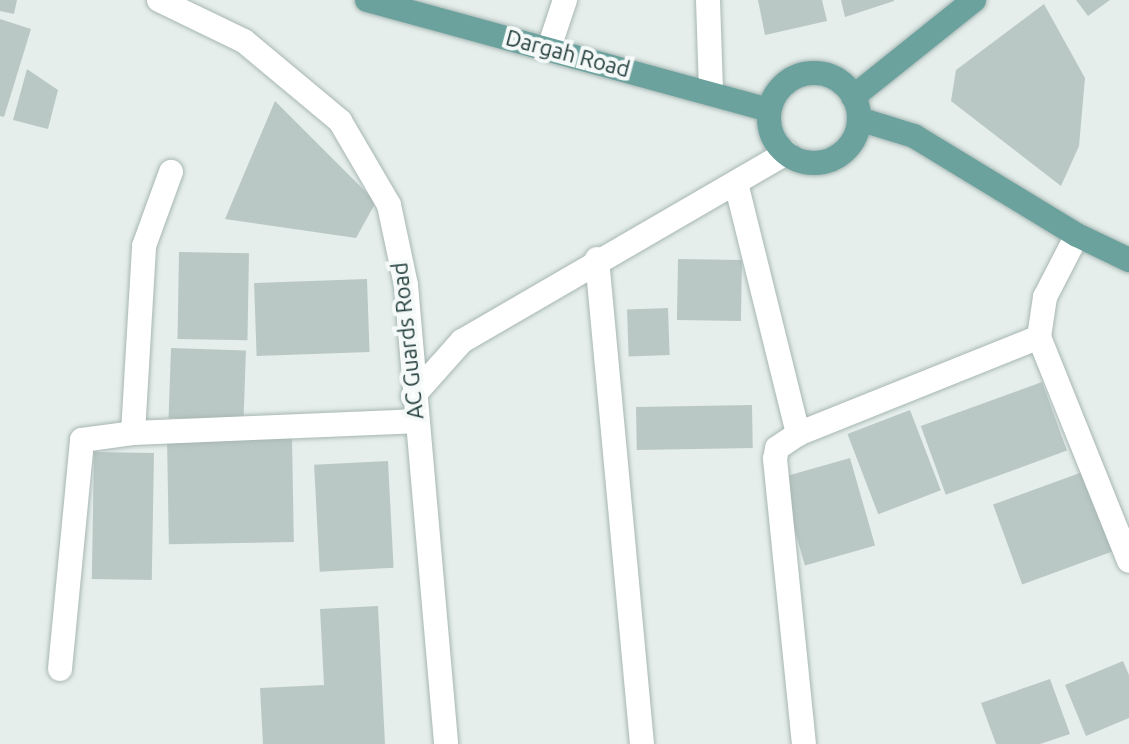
<!DOCTYPE html>
<style>
body{margin:0}
#map{position:relative;width:1129px;height:744px;overflow:hidden;background:#e5eeeb;font-family:Ubuntu,sans-serif}
div>[style]{position:absolute}
.building>*{inset:0;background:#bac8c5;transform-origin:0 0}
.roads{filter:drop-shadow(0 0 2px #a7b6b3) drop-shadow(0 0 2px #a7b6b3)}
.minor>*{height:24px;margin:-12px;padding:0 12px;transform-origin:12px;border-radius:12px;background:#fff}
.major>*{height:24px;margin:-12px;padding:0 12px;transform-origin:12px;border-radius:12px;background:#6ba29d}
.major>.ring{margin:-12px;padding:0;box-sizing:content-box;background:none;border:24px solid #6ba29d;border-radius:50%}
span{translate:-50% -50%;white-space:nowrap;text-align:center;line-height:1.15;-webkit-text-stroke:8px #f5faf9;paint-order:stroke}
.street-label{font-size:22px;color:#243f3d}
</style>
<div id="map">
<div class="building">
<div style="clip-path:polygon(0 0,17px 0,14px 14px,0 11px)"></div>
<div style="clip-path:polygon(758px 0,822px 0,827px 21px,765px 35px)"></div>
<div style="clip-path:polygon(841px 0,894px 0,894px 1px,845px 17px)"></div>
<div style="clip-path:polygon(1076px 0,1110px 0,1088px 16px)"></div>
<div style="clip-path:polygon(1044px 4px,1085px 78px,1079px 146px,1061px 186px,951px 101px,956px 70px)"></div>
<div style="clip-path:polygon(0 19px,31px 29px,4px 117px,0 116px)"></div>
<div style="clip-path:polygon(27px 69px,58px 90px,48px 129px,13px 120px)"></div>
<div style="clip-path:polygon(275px 101px,376px 202px,356px 238px,225px 219px)"></div>
<div style="left:179px;top:252px;width:70px;height:87px;rotate:1deg"></div>
<div style="left:678px;top:259px;width:64px;height:61px;rotate:1deg"></div>
<div style="left:367px;top:279px;width:73px;height:113px;rotate:88deg"></div>
<div style="left:668px;top:308px;width:47px;height:41px;rotate:88deg"></div>
<div style="left:171px;top:348px;width:75px;height:70px;rotate:2deg"></div>
<div style="left:1042px;top:382px;width:73px;height:129px;rotate:70deg"></div>
<div style="left:752px;top:405px;width:43px;height:116px;rotate:89deg"></div>
<div style="left:910px;top:410px;width:86px;height:67px;rotate:69deg"></div>
<div style="left:292px;top:437px;width:105px;height:125px;rotate:89deg"></div>
<div style="left:94px;top:452px;width:60px;height:127px;rotate:1deg"></div>
<div style="left:850px;top:458px;width:91px;height:73px;rotate:74deg"></div>
<div style="left:388px;top:461px;width:107px;height:74px;rotate:87deg"></div>
<div style="left:1088px;top:470px;width:85px;height:101px;rotate:70deg"></div>
<div style="clip-path:polygon(378px 606px,385px 744px,263px 744px,260px 688px,324px 685px,320px 609px)"></div>
<div style="clip-path:polygon(1123px 661px,1129px 675px,1129px 718px,1086px 736px,1065px 685px)"></div>
<div style="clip-path:polygon(1050px 679px,1070px 734px,1040px 744px,996px 744px,981px 703px)"></div>
</div>
<div class="roads">
<div class="minor">
<div style="left:159px;top:0;width:94px;rotate:25.8deg"></div>
<div style="left:244px;top:41px;width:125px;rotate:39.8deg"></div>
<div style="left:340px;top:121px;width:97px;rotate:59.7deg"></div>
<div style="left:389px;top:205px;width:82px;rotate:78deg"></div>
<div style="left:406px;top:285px;width:461px;rotate:85deg"></div>
<div style="left:708px;top:0;width:91px;rotate:88.1deg"></div>
<div style="left:549px;top:48px;width:51px;rotate:-71.6deg"></div>
<div style="left:736px;top:183px;width:259px;rotate:76.1deg"></div>
<div style="left:798px;top:434px;width:25px;rotate:146deg"></div>
<div style="left:777px;top:448px;width:11px;rotate:100deg"></div>
<div style="left:775px;top:459px;width:286px;rotate:84.2deg"></div>
<div style="left:1077px;top:235px;width:70px;rotate:117.3deg"></div>
<div style="left:1045px;top:297px;width:40px;rotate:98.5deg"></div>
<div style="left:1039px;top:337px;width:241px;rotate:68.1deg"></div>
<div style="left:597px;top:259px;width:487px;rotate:84.7deg"></div>
<div style="left:413px;top:396px;width:74px;rotate:-48.3deg"></div>
<div style="left:462px;top:341px;width:375px;rotate:-30.1deg"></div>
<div style="left:133px;top:433px;width:187px;rotate:-86.6deg"></div>
<div style="left:144px;top:246px;width:79px;rotate:-70deg"></div>
<div style="left:798px;top:434px;width:260px;rotate:-21.9deg"></div>
<div style="left:60px;top:669px;width:230px;rotate:-84.5deg"></div>
<div style="left:82px;top:440px;width:51px;rotate:-7.8deg"></div>
<div style="left:133px;top:433px;width:282px;rotate:-2.4deg"></div>
</div>
<div class="major">
<div style="left:367px;top:0;width:417px;rotate:15.3deg"></div>
<div class="ring" style="left:769px;top:73px;width:66px;height:66px"></div>
<div style="left:853px;top:97px;width:155px;rotate:-38.7deg"></div>
<div style="left:859px;top:119px;width:58px;rotate:17.2deg"></div>
<div style="left:914px;top:136px;width:191px;rotate:31.3deg"></div>
<div style="left:1077px;top:235px;width:58px;rotate:25.7deg"></div>
</div>
</div>
<div class="street-label">
<span style="left:568px;top:53px;rotate:15deg">Dargah Road</span>
<span style="left:407px;top:341px;rotate:-96deg">AC Guards Road</span>
</div>
</div>
